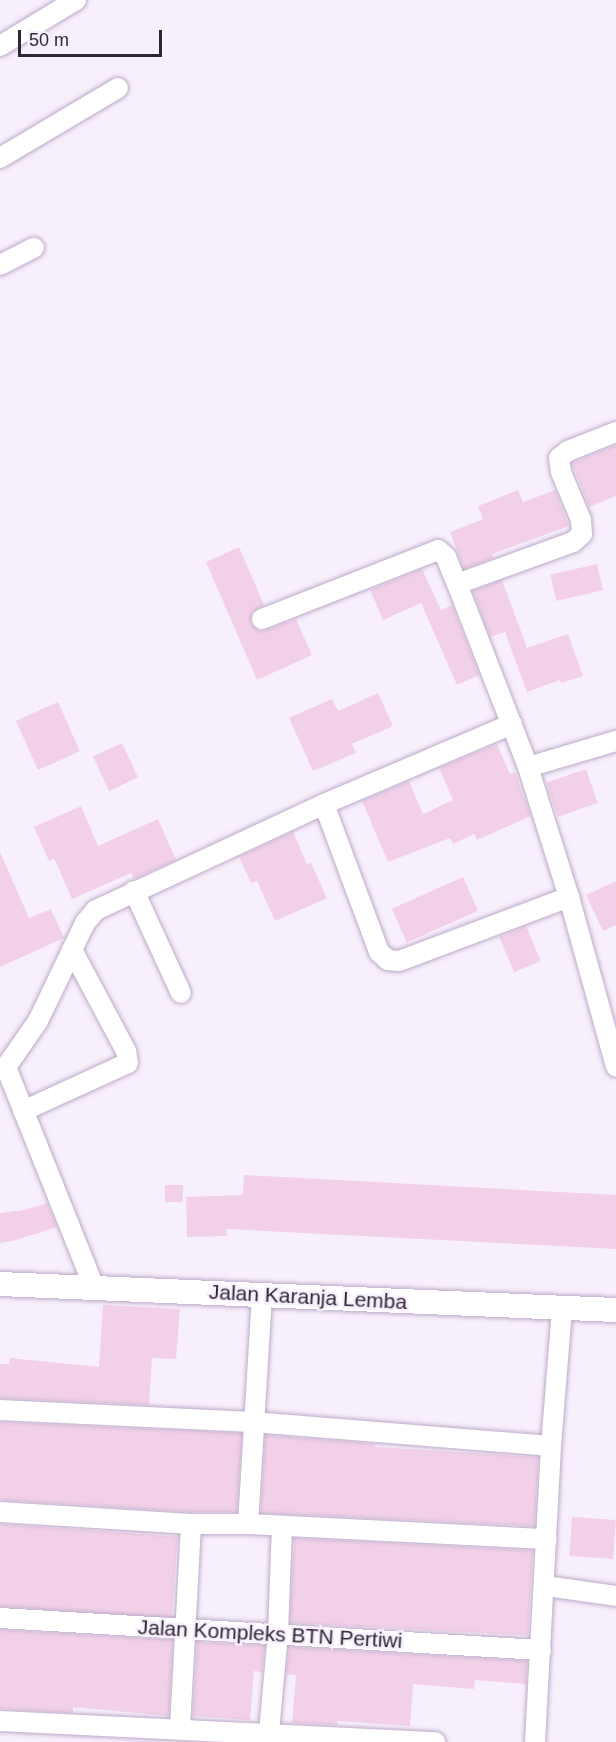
<!DOCTYPE html>
<style>
body{margin:0}
#map{position:relative;width:616px;height:1742px;overflow:hidden;background:#f8effc;font-family:Helvetica,sans-serif}
div>[style]{position:absolute}
.building>*{inset:0;background:#f2d1e8;transform-origin:0 0}
.roads{filter:drop-shadow(0 0 2px #bdaac8) drop-shadow(0 0 2px #bdaac8)}
.minor>*{height:20px;margin:-10px;padding:0 10px;transform-origin:10px;border-radius:10px;background:#fff}
.major>*{height:24px;margin:-12px;padding:0 12px;transform-origin:12px;border-radius:12px;background:#fff}
span{translate:-50% -50%;white-space:nowrap;text-align:center;line-height:1.15;-webkit-text-stroke:5px #f8effc;paint-order:stroke}
.street-label{font-size:21px;color:#2f2733}
.scale{position:absolute;left:18px;top:30px;width:144px;height:27px;box-sizing:border-box;border:3px solid #2f2733;border-top:0;padding-left:8px;font-size:18px;line-height:21px;white-space:nowrap;color:#2f2733;-webkit-text-stroke:4px #f8effc;paint-order:stroke}
</style>
<div id="map">
<div class="building">
<div style="clip-path:polygon(616px 445px,616px 496px,589px 507px,572px 463px)"></div>
<div style="clip-path:polygon(518px 490px,523px 502px,555px 490px,569px 526px,492px 554px,494px 558px,464px 569px,450px 532px,483px 519px,478px 506px)"></div>
<div style="clip-path:polygon(239px 547px,264px 605px,252px 612px,251px 624px,260px 631px,266px 630px,296px 619px,312px 655px,257px 680px,206px 562px)"></div>
<div style="left:597px;top:564px;width:27px;height:48px;rotate:77deg"></div>
<div style="clip-path:polygon(422px 569px,441px 610px,452px 605px,479px 675px,457px 685px,421px 603px,383px 620px,370px 590px)"></div>
<div style="clip-path:polygon(502px 580px,527px 648px,568px 634px,583px 676px,561px 683px,560px 680px,527px 692px,505px 632px,490px 637px,473px 591px)"></div>
<div style="clip-path:polygon(378px 693px,393px 726px,352px 744px,356px 753px,313px 771px,289px 718px,332px 699px,338px 711px)"></div>
<div style="left:58px;top:702px;width:54px;height:46px;rotate:66deg"></div>
<div style="left:122px;top:743px;width:38px;height:32px;rotate:65deg"></div>
<div style="clip-path:polygon(497px 744px,510px 774px,515px 772px,531px 816px,477px 840px,474px 834px,453px 844px,450px 838px,388px 862px,362px 801px,409px 781px,423px 814px,453px 800px,439px 768px)"></div>
<div style="left:586px;top:769px;width:36px;height:42px;rotate:71deg"></div>
<div style="clip-path:polygon(81px 806px,98px 846px,158px 819px,176px 860px,134px 879px,131px 873px,72px 899px,54px 858px,49px 861px,34px 827px)"></div>
<div style="clip-path:polygon(293px 832px,307px 864px,311px 863px,327px 898px,275px 921px,257px 881px,251px 883px,239px 857px)"></div>
<div style="clip-path:polygon(0 852px,29px 918px,51px 909px,64px 938px,0 967px)"></div>
<div style="left:463px;top:877px;width:37px;height:78px;rotate:66deg"></div>
<div style="clip-path:polygon(616px 881px,616px 925px,603px 931px,586px 895px)"></div>
<div style="left:526px;top:926px;width:38px;height:29px;rotate:67deg"></div>
<div style="clip-path:polygon(244px 1175px,616px 1195px,616px 1249px,226px 1229px,227px 1236px,187px 1237px,186px 1197px,243px 1195px)"></div>
<div style="left:165px;top:1185px;width:18px;height:17px"></div>
<div style="clip-path:polygon(47px 1203px,57px 1227px,13px 1241px,0 1243px,0 1213px,24px 1210px)"></div>
<div style="clip-path:polygon(103px 1305px,180px 1309px,176px 1359px,152px 1358px,149px 1405px,0 1398px,0 1364px,9px 1364px,10px 1358px,99px 1367px)"></div>
<div style="clip-path:polygon(0 1422px,242px 1433px,237px 1512px,191px 1512px,0 1500px)"></div>
<div style="clip-path:polygon(265px 1435px,375px 1444px,375px 1447px,538px 1457px,535px 1526px,261px 1513px)"></div>
<div style="left:572px;top:1517px;width:44px;height:39px;rotate:4deg"></div>
<div style="left:0;top:1524px;width:178px;height:82px;rotate:4deg"></div>
<div style="left:294px;top:1538px;width:239px;height:85px;rotate:3deg"></div>
<div style="clip-path:polygon(0 1630px,173px 1640px,169px 1716px,73px 1707px,73px 1713px,0 1709px)"></div>
<div style="clip-path:polygon(197px 1642px,265px 1646px,262px 1672px,254px 1671px,250px 1720px,193px 1716px)"></div>
<div style="clip-path:polygon(289px 1647px,527px 1661px,526px 1684px,475px 1680px,474px 1689px,413px 1684px,410px 1726px,338px 1721px,337px 1725px,292px 1723px,296px 1675px,286px 1674px)"></div>
</div>
<div class="roads">
<div class="minor">
<div style="left:0;top:46px;width:89px;rotate:-31.2deg"></div>
<div style="left:0;top:158px;width:137px;rotate:-30.7deg"></div>
<div style="left:0;top:265px;width:38px;rotate:-27deg"></div>
<div style="left:616px;top:432px;width:52px;rotate:158.4deg"></div>
<div style="left:568px;top:451px;width:11px;rotate:142deg"></div>
<div style="left:559px;top:458px;width:14px;rotate:82deg"></div>
<div style="left:561px;top:472px;width:52px;rotate:67.4deg"></div>
<div style="left:581px;top:520px;width:14px;rotate:86deg"></div>
<div style="left:582px;top:534px;width:12px;rotate:138deg"></div>
<div style="left:573px;top:542px;width:123px;rotate:160.1deg"></div>
<div style="left:457px;top:584px;width:196px;rotate:68.8deg"></div>
<div style="left:528px;top:767px;width:136px;rotate:72.5deg"></div>
<div style="left:569px;top:897px;width:176px;rotate:74.5deg"></div>
<div style="left:262px;top:619px;width:189px;rotate:-21.4deg"></div>
<div style="left:438px;top:550px;width:11px;rotate:41deg"></div>
<div style="left:446px;top:557px;width:29px;rotate:68deg"></div>
<div style="left:512px;top:724px;width:204px;rotate:156.9deg"></div>
<div style="left:324px;top:804px;width:158px;rotate:69.6deg"></div>
<div style="left:379px;top:952px;width:12px;rotate:42deg"></div>
<div style="left:388px;top:960px;width:11px;rotate:5deg"></div>
<div style="left:399px;top:961px;width:182px;rotate:-20.6deg"></div>
<div style="left:528px;top:767px;width:92px;rotate:-16.5deg"></div>
<div style="left:134px;top:891px;width:112px;rotate:65.3deg"></div>
<div style="left:23px;top:1111px;width:115px;rotate:-24.6deg"></div>
<div style="left:128px;top:1063px;width:12px;rotate:-99deg"></div>
<div style="left:126px;top:1051px;width:115px;rotate:-118.1deg"></div>
<div style="left:94px;top:1287px;width:237px;rotate:-111.8deg"></div>
<div style="left:6px;top:1067px;width:56px;rotate:-55.2deg"></div>
<div style="left:38px;top:1021px;width:109px;rotate:-64.4deg"></div>
<div style="left:85px;top:923px;width:17px;rotate:-50deg"></div>
<div style="left:96px;top:910px;width:251px;rotate:-24.9deg"></div>
<div style="left:0;top:1410px;width:253px;rotate:2.7deg"></div>
<div style="left:253px;top:1422px;width:299px;rotate:4.6deg"></div>
<div style="left:0;top:1512px;width:191px;rotate:3.6deg"></div>
<div style="left:191px;top:1524px;width:57px"></div>
<div style="left:248px;top:1524px;width:299px;rotate:2.9deg"></div>
<div style="left:248px;top:1524px;width:228px;rotate:-86.5deg"></div>
<div style="left:546px;top:1586px;width:71px;rotate:8.1deg"></div>
<div style="left:0;top:1618px;width:542px;rotate:3.39deg"></div>
<div style="left:0;top:1721px;width:436px;rotate:2.8deg"></div>
<div style="left:180px;top:1728px;width:204px;rotate:-86.9deg"></div>
<div style="left:269px;top:1732px;width:98px;rotate:-84.8deg"></div>
<div style="left:278px;top:1634px;width:108px;rotate:-87.9deg"></div>
<div style="left:535px;top:1742px;width:296px;rotate:-86.9deg"></div>
<div style="left:551px;top:1446px;width:138px;rotate:-85.4deg"></div>
</div>
<div class="major">
<div style="left:0;top:1284px;width:617px;rotate:2.42deg"></div>
</div>
</div>
<div class="street-label">
<span style="left:308px;top:1297px;rotate:3deg">Jalan Karanja Lemba</span>
<span style="left:270px;top:1634px;rotate:3deg">Jalan Kompleks BTN Pertiwi</span>
</div>
<div class="scale">50 m</div>
</div>
